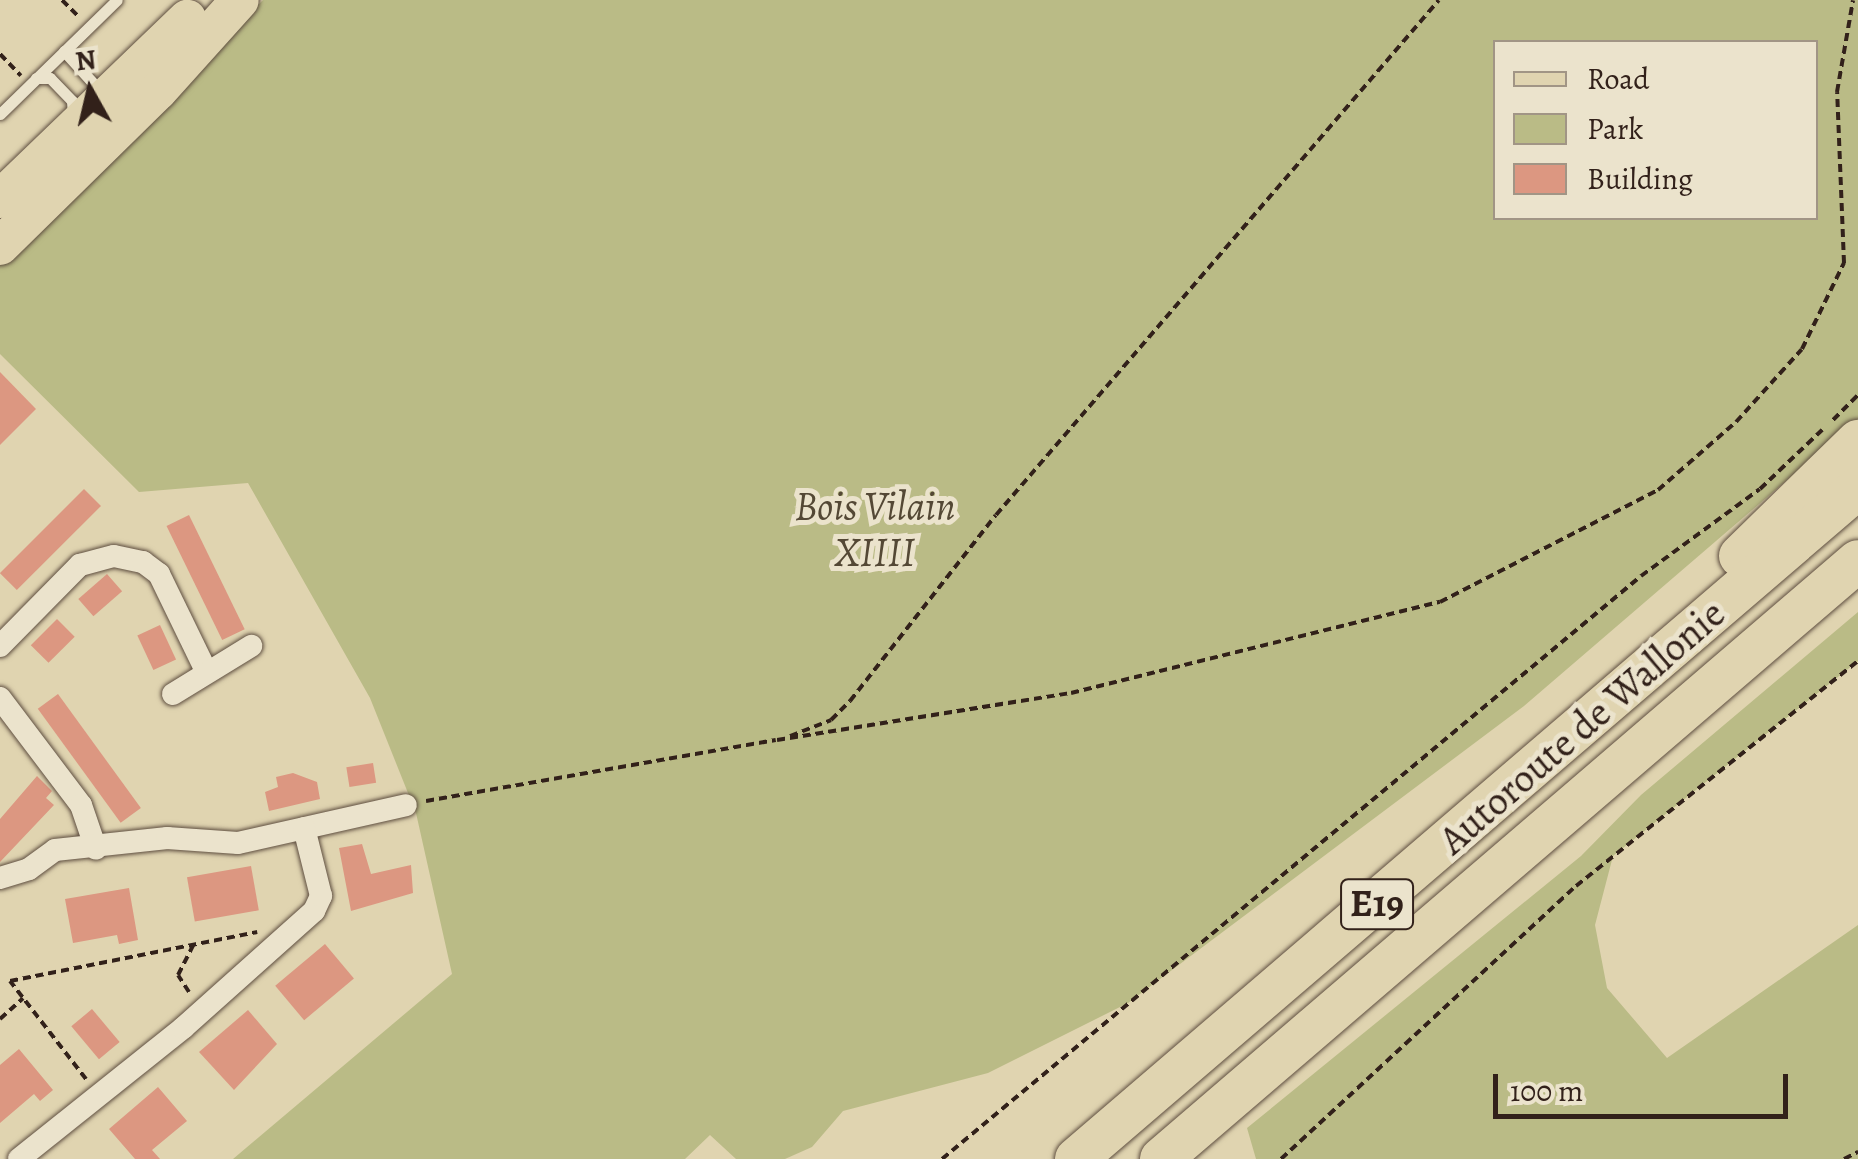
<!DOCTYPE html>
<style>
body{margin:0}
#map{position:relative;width:1858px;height:1159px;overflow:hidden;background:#e0d4b0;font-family:Alegreya,serif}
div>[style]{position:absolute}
.green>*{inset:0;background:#babb86}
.building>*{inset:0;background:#dc9781;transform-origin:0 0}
.path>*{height:4px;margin-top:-2px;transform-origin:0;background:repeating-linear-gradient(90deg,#32211a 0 8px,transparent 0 13px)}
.roads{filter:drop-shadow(0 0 2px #5e4e40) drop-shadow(0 0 2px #5e4e40)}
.service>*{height:11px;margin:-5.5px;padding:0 5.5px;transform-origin:5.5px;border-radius:5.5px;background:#ebe3cc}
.minor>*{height:22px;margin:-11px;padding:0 11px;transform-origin:11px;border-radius:11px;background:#ebe3cc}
.primary>*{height:38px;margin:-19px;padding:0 19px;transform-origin:19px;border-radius:19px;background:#e0d4b0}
.motorway>*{height:42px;margin:-21px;padding:0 21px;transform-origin:21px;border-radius:21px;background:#e0d4b0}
span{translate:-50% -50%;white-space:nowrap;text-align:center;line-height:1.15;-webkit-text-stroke:10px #ebe3cc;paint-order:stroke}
.shield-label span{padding:2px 8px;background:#ebe3cc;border:2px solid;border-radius:8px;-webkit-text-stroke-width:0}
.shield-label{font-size:38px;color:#32211a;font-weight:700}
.park-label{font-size:40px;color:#544835;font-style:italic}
.street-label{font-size:40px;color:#32211a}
.legend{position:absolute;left:1493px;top:40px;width:325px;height:180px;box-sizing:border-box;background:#ebe3cc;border:2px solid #a19585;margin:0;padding:12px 18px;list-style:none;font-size:30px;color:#32211a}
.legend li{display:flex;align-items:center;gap:20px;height:50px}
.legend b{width:50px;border:2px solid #a19585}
.north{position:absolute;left:40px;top:40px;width:100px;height:100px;-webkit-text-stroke:8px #ebe3cc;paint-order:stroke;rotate:352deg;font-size:28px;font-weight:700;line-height:40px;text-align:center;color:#32211a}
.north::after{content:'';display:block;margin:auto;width:35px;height:45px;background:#32211a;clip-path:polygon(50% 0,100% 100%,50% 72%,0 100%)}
.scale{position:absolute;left:1493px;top:1074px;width:295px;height:45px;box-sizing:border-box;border:5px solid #32211a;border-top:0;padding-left:12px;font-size:30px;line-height:35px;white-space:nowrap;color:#32211a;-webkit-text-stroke:8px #ebe3cc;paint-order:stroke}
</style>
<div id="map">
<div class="green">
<div style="clip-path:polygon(evenodd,263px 0,1858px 0,1858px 419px,1524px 706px,1128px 1003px,988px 1073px,843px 1111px,812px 1147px,785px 1159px,736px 1159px,710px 1135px,685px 1159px,233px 1159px,452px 974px,416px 813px,370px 698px,248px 483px,139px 492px,0 354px,0 261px,263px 0,1496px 42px,1816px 42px,1816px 218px,1496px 218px,1496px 42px)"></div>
<div style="clip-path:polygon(1858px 612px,1858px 661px,1613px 856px,1595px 925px,1607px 988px,1667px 1058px,1858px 925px,1858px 1159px,1256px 1159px,1247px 1128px,1581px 856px,1641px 795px)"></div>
</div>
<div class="building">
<div style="clip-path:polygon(0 372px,36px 409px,0 445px)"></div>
<div style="left:84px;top:489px;width:24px;height:119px;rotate:45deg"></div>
<div style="left:189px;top:515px;width:127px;height:25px;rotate:64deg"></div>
<div style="left:107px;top:574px;width:23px;height:38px;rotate:49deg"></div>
<div style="left:57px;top:619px;width:25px;height:37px;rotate:45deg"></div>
<div style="left:160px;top:625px;width:38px;height:25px;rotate:65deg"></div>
<div style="left:58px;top:694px;width:141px;height:25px;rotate:54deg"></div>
<div style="left:373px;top:763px;width:20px;height:27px;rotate:81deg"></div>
<div style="clip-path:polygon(293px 773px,317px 782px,320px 799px,269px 811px,265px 792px,278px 787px,276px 777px)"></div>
<div style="clip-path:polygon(37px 776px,52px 791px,46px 798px,54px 805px,0 862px,0 819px)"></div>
<div style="clip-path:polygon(362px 844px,371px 874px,411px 865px,413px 893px,351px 911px,339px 848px)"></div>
<div style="left:251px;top:866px;width:45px;height:65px;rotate:80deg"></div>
<div style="clip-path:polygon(129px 888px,138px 940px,119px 944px,117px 935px,73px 943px,65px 899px)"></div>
<div style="left:325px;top:944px;width:45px;height:65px;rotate:50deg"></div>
<div style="left:92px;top:1009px;width:43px;height:27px;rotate:50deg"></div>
<div style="clip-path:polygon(248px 1010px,277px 1044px,234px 1090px,199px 1052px)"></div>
<div style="clip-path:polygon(19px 1049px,53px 1090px,40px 1101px,34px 1094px,0 1123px,0 1065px)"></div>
<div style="clip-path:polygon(158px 1087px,187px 1121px,152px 1150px,160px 1159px,135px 1159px,109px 1129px)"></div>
</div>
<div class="path">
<div style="left:62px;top:0;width:25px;rotate:45deg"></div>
<div style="left:0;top:54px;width:30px;rotate:46deg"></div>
<div style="left:1833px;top:420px;width:35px;rotate:-45deg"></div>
<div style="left:790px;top:736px;width:44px;rotate:-21.3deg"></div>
<div style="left:831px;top:720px;width:27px;rotate:-45deg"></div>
<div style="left:850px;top:701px;width:236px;rotate:-51.9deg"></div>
<div style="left:996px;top:515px;width:679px;rotate:-49.3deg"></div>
<div style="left:777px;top:740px;width:298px;rotate:-9.1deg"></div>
<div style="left:1071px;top:693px;width:380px;rotate:-13.9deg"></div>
<div style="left:1440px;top:602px;width:245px;rotate:-27.2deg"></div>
<div style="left:1658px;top:490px;width:103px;rotate:-41.1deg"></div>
<div style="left:1736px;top:422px;width:98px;rotate:-47.9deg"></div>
<div style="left:1802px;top:349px;width:96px;rotate:-64deg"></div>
<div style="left:1844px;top:263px;width:171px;rotate:-92.3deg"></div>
<div style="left:1837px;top:92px;width:93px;rotate:-80.1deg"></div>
<div style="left:426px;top:801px;width:355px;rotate:-9.9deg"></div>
<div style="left:189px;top:992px;width:20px;rotate:-123deg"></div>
<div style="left:178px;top:975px;width:35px;rotate:-63deg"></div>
<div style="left:0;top:1019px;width:31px;rotate:-42deg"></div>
<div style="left:86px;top:1079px;width:124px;rotate:-127.8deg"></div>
<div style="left:10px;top:981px;width:252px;rotate:-11.2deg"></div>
<div style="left:942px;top:1159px;width:910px;rotate:-39.83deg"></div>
<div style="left:1641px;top:576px;width:147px;rotate:-36.2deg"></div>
<div style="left:1760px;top:489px;width:86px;rotate:-43.6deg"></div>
<div style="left:1281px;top:1159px;width:402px;rotate:-42.8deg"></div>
<div style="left:1576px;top:886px;width:361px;rotate:-38.6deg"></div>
<div style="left:1844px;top:1159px;width:16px;rotate:-27deg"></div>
</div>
<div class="roads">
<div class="service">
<div style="left:64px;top:51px;width:57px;rotate:47.9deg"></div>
<div style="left:36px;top:78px;width:14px"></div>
<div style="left:50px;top:78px;width:32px;rotate:46deg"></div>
<div style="left:72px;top:101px;width:16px;rotate:86deg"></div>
<div style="left:0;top:114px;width:163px;rotate:-44.3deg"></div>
</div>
<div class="minor">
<div style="left:0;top:646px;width:114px;rotate:-45.4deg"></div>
<div style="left:80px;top:565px;width:35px;rotate:-15deg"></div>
<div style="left:114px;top:556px;width:30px;rotate:12deg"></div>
<div style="left:143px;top:562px;width:20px;rotate:37deg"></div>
<div style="left:159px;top:574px;width:108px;rotate:64.1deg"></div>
<div style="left:173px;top:694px;width:92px;rotate:-31.6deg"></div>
<div style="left:0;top:698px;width:134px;rotate:52.9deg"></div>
<div style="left:81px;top:805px;width:46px;rotate:71.2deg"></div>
<div style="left:0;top:878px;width:30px;rotate:-17deg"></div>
<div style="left:29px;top:869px;width:32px;rotate:-36deg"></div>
<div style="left:55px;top:850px;width:113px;rotate:-6.1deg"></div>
<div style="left:167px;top:838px;width:71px;rotate:4deg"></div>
<div style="left:238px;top:843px;width:172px;rotate:-12.7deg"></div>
<div style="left:19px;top:1159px;width:210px;rotate:-38.6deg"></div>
<div style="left:183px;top:1028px;width:176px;rotate:-41.8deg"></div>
<div style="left:314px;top:911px;width:17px;rotate:-65deg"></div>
<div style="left:321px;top:896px;width:70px;rotate:-104deg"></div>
</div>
<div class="primary">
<div style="left:0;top:199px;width:260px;rotate:-43.9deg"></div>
<div style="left:0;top:246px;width:221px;rotate:-44.5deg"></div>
<div style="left:158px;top:91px;width:122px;rotate:-48deg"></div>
</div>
<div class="motorway">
<div style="left:1740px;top:556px;width:165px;rotate:-44.3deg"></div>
<div style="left:1076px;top:1159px;width:1030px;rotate:-40.63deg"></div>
<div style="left:1161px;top:1159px;width:918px;rotate:-40.63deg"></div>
</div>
</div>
<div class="shield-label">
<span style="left:1377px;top:904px">E19</span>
</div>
<div class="park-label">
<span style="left:875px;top:530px">Bois Vilain<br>XIIII</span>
</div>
<div class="street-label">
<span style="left:1582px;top:727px;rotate:-41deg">Autoroute de Wallonie</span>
</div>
<ul class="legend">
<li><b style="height:12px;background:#e0d4b0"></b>Road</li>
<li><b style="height:28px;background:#babb86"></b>Park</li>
<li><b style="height:28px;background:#dc9781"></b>Building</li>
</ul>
<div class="north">N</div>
<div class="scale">100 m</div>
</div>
